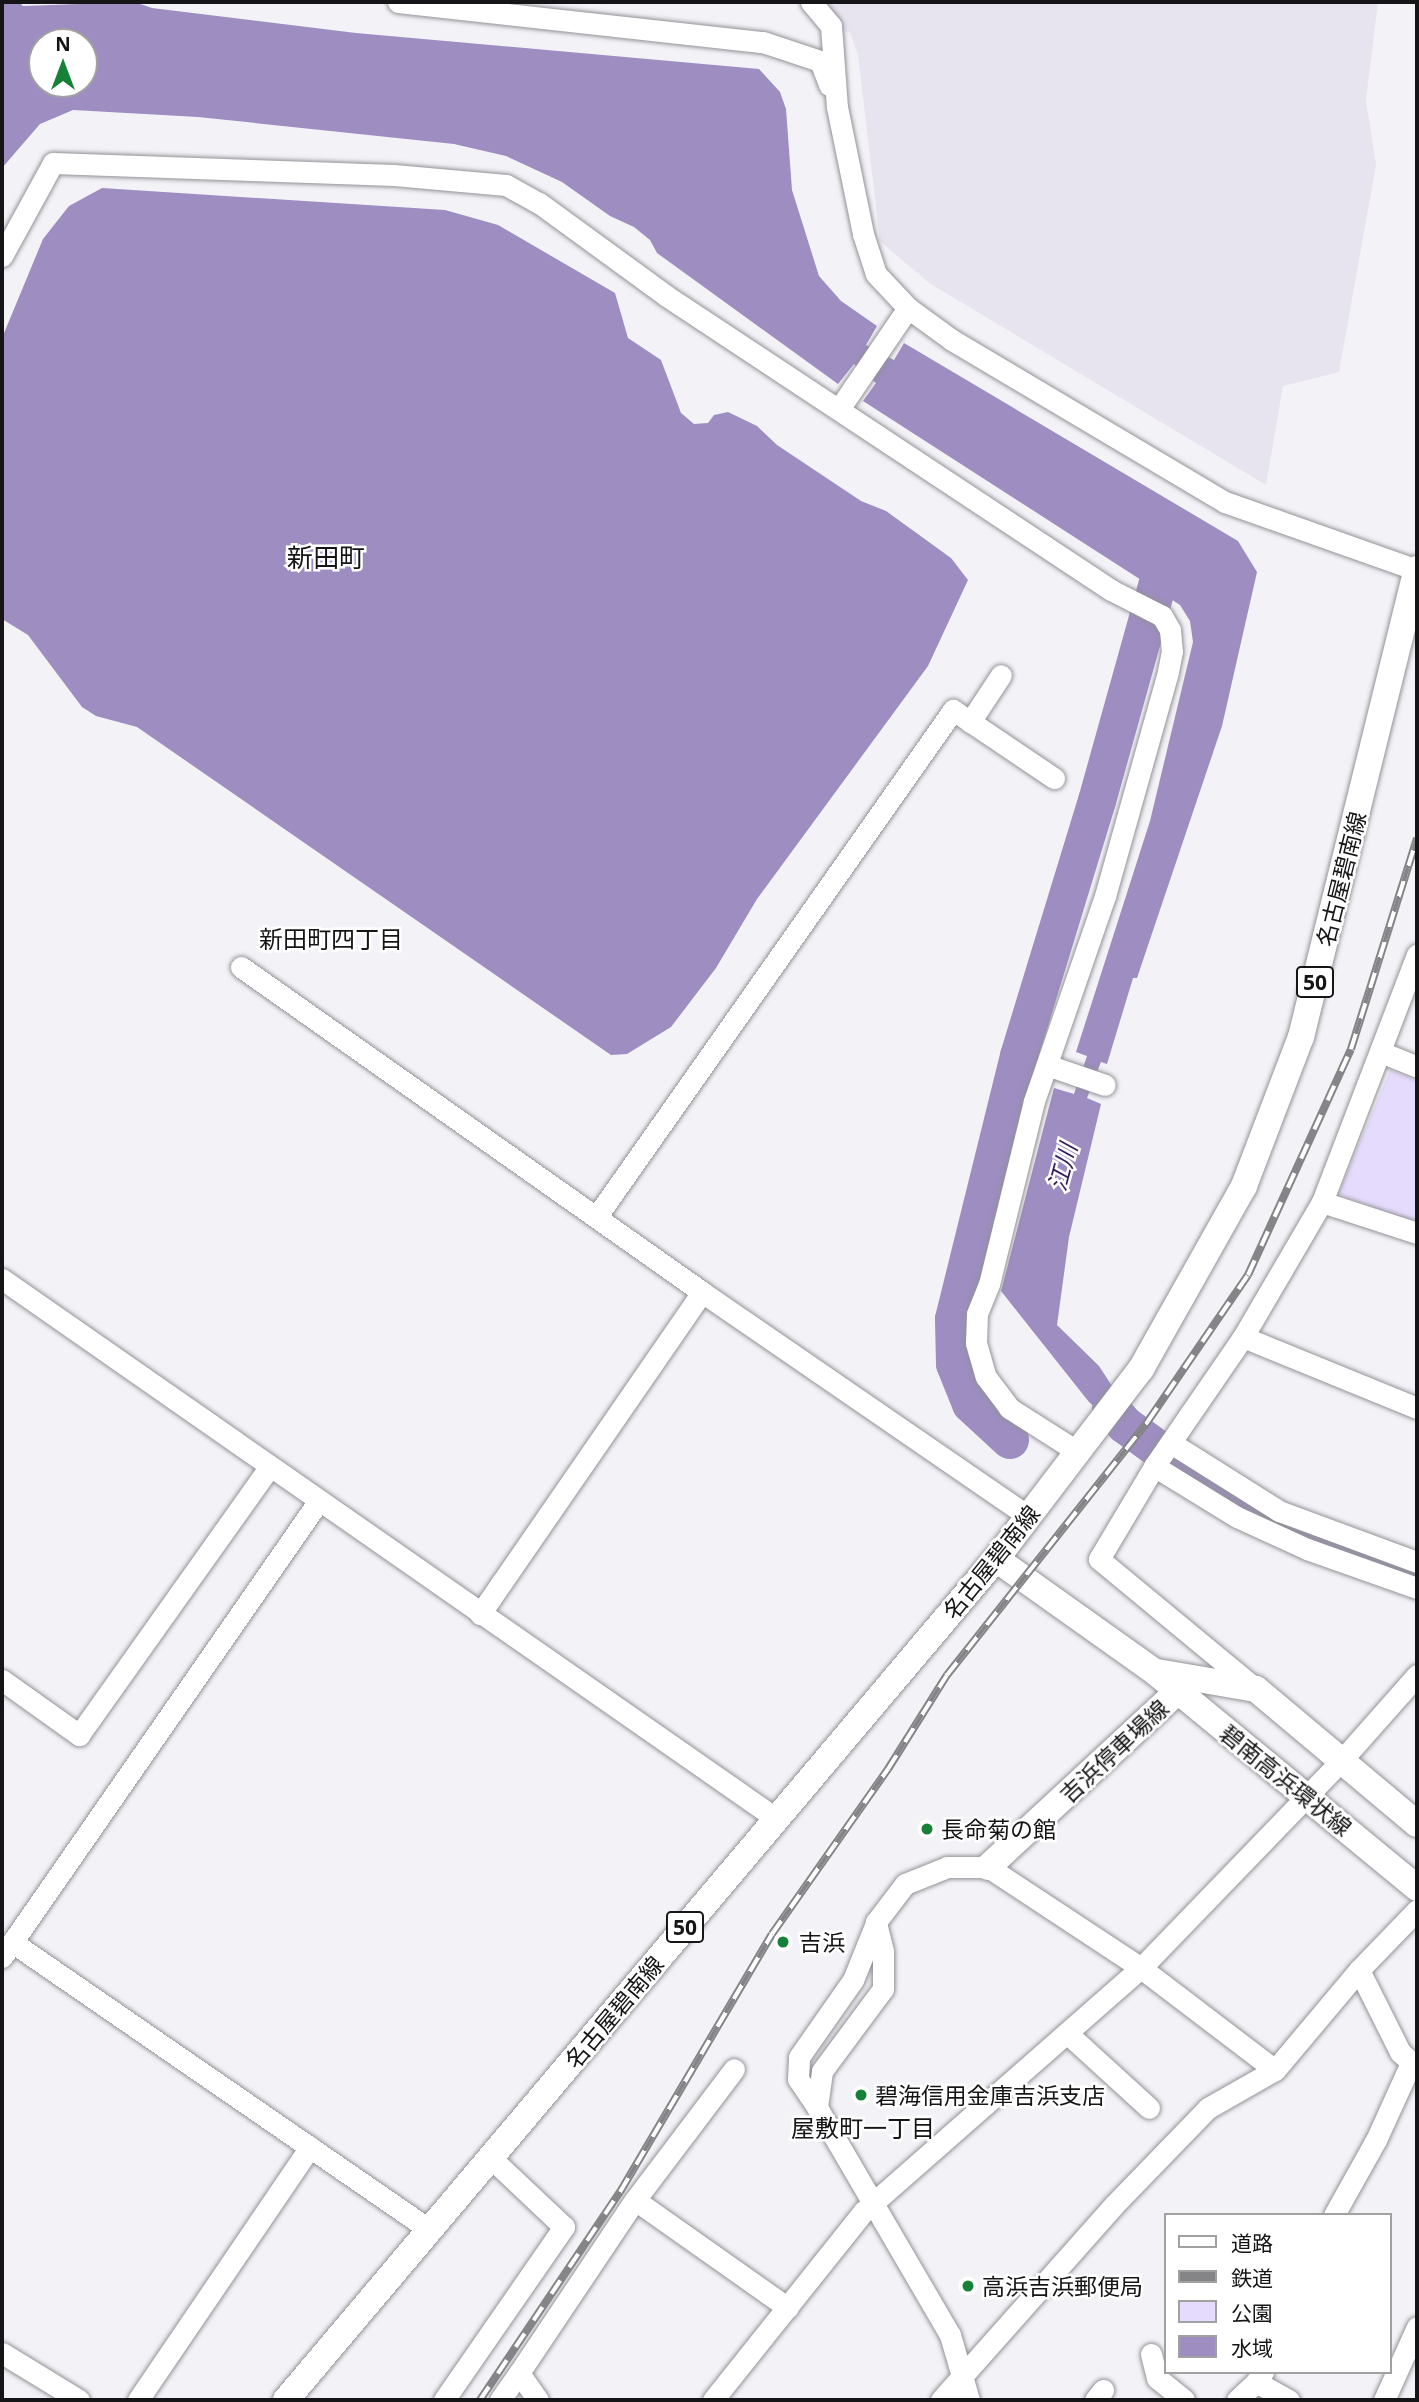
<!DOCTYPE html>
<meta charset="utf-8">
<style>
body{margin:0}
#map{position:relative;width:1419px;height:2402px;overflow:hidden;background:#f3f2f7;font-family:"Noto Sans","Noto Sans JP",sans-serif}
div>[style]{position:absolute}
.built>*{inset:0;background:#e7e4f0}
.green>*{inset:0;background:#e5dbfd}
.water>*{inset:0;background:#9d8dc1}
.river>*{height:38px;margin:-19px;padding:0 19px;transform-origin:19px;border-radius:19px;background:#9d8dc1}
.roads{filter:drop-shadow(0 0 2px #939297) drop-shadow(0 0 2px #939297)}
.minor>*{height:21px;margin:-10.5px;padding:0 10.5px;transform-origin:10.5px;border-radius:10.5px;background:#fff}
.major>*{height:26px;margin:-13px;padding:0 13px;transform-origin:13px;border-radius:13px;background:#fff}
.rail>*{height:8px;margin-top:-4px;transform-origin:0;background:repeating-linear-gradient(90deg,#fff 0 16px,#858588 0 32px);box-sizing:border-box;border-block:2px solid #858588}
.dots>*{width:19px;height:19px;translate:-50% -50%;box-sizing:border-box;border:4px solid #fff;border-radius:50%}
span{translate:-50% -50%;white-space:nowrap;text-align:center;line-height:1.15;-webkit-text-stroke:5px #fff;paint-order:stroke}
.shield-label span{padding:2px 5px;background:#fff;border:2px solid;border-radius:5px;-webkit-text-stroke-width:0}
.shield-label{font-size:21px;color:#151517;font-weight:700}
.street-label{font-size:23px;color:#151517}
.poi-label{font-size:23px;color:#151517}
.left{translate:0 -50%;text-align:left}
.neighbourhood-label{font-size:24px;color:#151517}
.water-label{font-size:24px;color:#361d5c;font-style:italic}
.quarter-label{font-size:26px;color:#151517}
.frame{position:absolute;inset:0;border:4px solid #151517;pointer-events:none}
.legend{position:absolute;left:1164px;top:2213px;width:228px;height:161px;box-sizing:border-box;background:#fff;border:2px solid #a1a1a2;margin:0;padding:9px 12px;list-style:none;font-size:21px;color:#151517}
.legend li{display:flex;align-items:center;gap:14px;height:35px}
.legend b{width:35px;border:2px solid #a1a1a2}
.north{position:absolute;left:28px;top:28px;width:70px;height:70px;box-sizing:border-box;background:#fff;border:2px solid #a1a1a2;border-radius:50%;rotate:0deg;font-size:19px;font-weight:700;line-height:28px;text-align:center;color:#151517}
.north::after{content:'';display:block;margin:auto;width:24px;height:32px;background:#168137;clip-path:polygon(50% 0,100% 100%,50% 72%,0 100%)}
</style>
<div id="map">
<div class="built">
<div style="clip-path:polygon(814px 2px,1378px 2px,1366px 100px,1376px 165px,1339px 372px,1283px 386px,1266px 485px,929px 283px,880px 241px,858px 55px,850px 32px,826px 30px)"></div>
</div>
<div class="green">
<div style="clip-path:polygon(1390px 1070px,1417px 1081px,1417px 1224px,1338px 1194px)"></div>
</div>
<div class="water">
<div style="clip-path:polygon(evenodd,2px 2px,19px 2px,23px 6px,134px 2px,152px 8px,356px 33px,759px 69px,780px 92px,786px 109px,792px 190px,819px 276px,841px 301px,877px 326px,866px 345px,894px 360px,904px 343px,1238px 541px,1257px 572px,1222px 726px,1137px 978px,1133px 978px,1107px 1064px,1101px 1062px,1087px 1098px,1101px 1104px,1069px 1237px,1057px 1325px,1099px 1366px,1131px 1415px,1153px 1437px,1142px 1452px,1089px 1402px,1001px 1291px,1054px 1088px,1074px 1094px,1087px 1056px,1076px 1052px,1150px 821px,1193px 642px,1190px 621px,1180px 605px,863px 401px,876px 383px,854px 364px,838px 384px,657px 253px,650px 240px,634px 227px,610px 216px,562px 182px,506px 156px,454px 144px,198px 117px,73px 110px,40px 124px,2px 168px,2px 2px,42px 42px,84px 42px,84px 84px,42px 84px,42px 42px)"></div>
<div style="clip-path:polygon(102px 188px,445px 210px,498px 225px,615px 293px,628px 338px,661px 360px,681px 413px,694px 424px,708px 423px,714px 415px,728px 412px,757px 426px,777px 445px,861px 501px,886px 511px,951px 558px,968px 580px,928px 666px,757px 899px,716px 968px,671px 1027px,627px 1054px,611px 1055px,137px 727px,96px 716px,82px 707px,28px 635px,2px 619px,2px 338px,43px 239px,69px 206px)"></div>
</div>
<div class="river">
<div style="left:1111px;top:1409px;width:21px;rotate:49deg"></div>
<div style="left:1125px;top:1425px;width:63px;rotate:36deg"></div>
<div style="left:1176px;top:1462px;width:115px;rotate:30.8deg"></div>
<div style="left:1275px;top:1521px;width:152px;rotate:20.5deg"></div>
<div style="left:1010px;top:1440px;width:53px;rotate:-137.3deg"></div>
<div style="left:971px;top:1404px;width:43px;rotate:-111.8deg"></div>
<div style="left:955px;top:1364px;width:45px;rotate:-91.3deg"></div>
<div style="left:954px;top:1319px;width:271px;rotate:-76.1deg"></div>
<div style="left:1019px;top:1056px;width:267px;rotate:-73deg"></div>
<div style="left:1097px;top:801px;width:264px;rotate:-74.4deg"></div>
</div>
<div class="roads">
<div class="minor">
<div style="left:398px;top:2px;width:367px;rotate:6.3deg"></div>
<div style="left:763px;top:42px;width:60px;rotate:18.4deg"></div>
<div style="left:820px;top:61px;width:26px;rotate:69deg"></div>
<div style="left:811px;top:2px;width:31px;rotate:50deg"></div>
<div style="left:831px;top:26px;width:81px;rotate:85.8deg"></div>
<div style="left:837px;top:107px;width:130px;rotate:78.4deg"></div>
<div style="left:863px;top:234px;width:42px;rotate:72deg"></div>
<div style="left:876px;top:274px;width:47px;rotate:46.7deg"></div>
<div style="left:908px;top:308px;width:54px;rotate:36deg"></div>
<div style="left:952px;top:340px;width:317px;rotate:30.7deg"></div>
<div style="left:1225px;top:502px;width:204px;rotate:19.5deg"></div>
<div style="left:2px;top:256px;width:106px;rotate:-61.3deg"></div>
<div style="left:53px;top:163px;width:341px;rotate:2deg"></div>
<div style="left:394px;top:175px;width:112px;rotate:5.1deg"></div>
<div style="left:506px;top:185px;width:38px;rotate:29deg"></div>
<div style="left:539px;top:203px;width:156px;rotate:36.1deg"></div>
<div style="left:665px;top:295px;width:535px;rotate:33.48deg"></div>
<div style="left:1111px;top:590px;width:57px;rotate:27deg"></div>
<div style="left:1162px;top:616px;width:16px;rotate:60deg"></div>
<div style="left:1170px;top:630px;width:21px;rotate:85deg"></div>
<div style="left:1172px;top:651px;width:21px;rotate:101deg"></div>
<div style="left:1168px;top:672px;width:233px;rotate:105.7deg"></div>
<div style="left:1105px;top:896px;width:217px;rotate:109.1deg"></div>
<div style="left:1034px;top:1101px;width:188px;rotate:103.8deg"></div>
<div style="left:989px;top:1284px;width:32px;rotate:112deg"></div>
<div style="left:977px;top:1314px;width:29px;rotate:92deg"></div>
<div style="left:976px;top:1343px;width:35px;rotate:74deg"></div>
<div style="left:986px;top:1377px;width:39px;rotate:53deg"></div>
<div style="left:1009px;top:1408px;width:82px;rotate:32.5deg"></div>
<div style="left:839px;top:409px;width:122px;rotate:-55.7deg"></div>
<div style="left:970px;top:722px;width:56px;rotate:-56.6deg"></div>
<div style="left:241px;top:967px;width:564px;rotate:35.18deg"></div>
<div style="left:1383px;top:1053px;width:37px;rotate:22deg"></div>
<div style="left:1047px;top:1065px;width:61px;rotate:19deg"></div>
<div style="left:1322px;top:1202px;width:100px;rotate:18.1deg"></div>
<div style="left:597px;top:1216px;width:619px;rotate:-54.87deg"></div>
<div style="left:953px;top:710px;width:122px;rotate:34deg"></div>
<div style="left:2px;top:1279px;width:945px;rotate:34.87deg"></div>
<div style="left:1243px;top:1337px;width:188px;rotate:22.2deg"></div>
<div style="left:1171px;top:1443px;width:128px;rotate:32.2deg"></div>
<div style="left:1279px;top:1511px;width:147px;rotate:20.3deg"></div>
<div style="left:1154px;top:1466px;width:97px;rotate:31.6deg"></div>
<div style="left:1237px;top:1517px;width:77px;rotate:24.6deg"></div>
<div style="left:1307px;top:1549px;width:117px;rotate:19.5deg"></div>
<div style="left:480px;top:1614px;width:391px;rotate:-55.4deg"></div>
<div style="left:702px;top:1292px;width:397px;rotate:34.5deg"></div>
<div style="left:2px;top:1680px;width:95px;rotate:35.5deg"></div>
<div style="left:79px;top:1735px;width:328px;rotate:-54.6deg"></div>
<div style="left:1256px;top:1689px;width:204px;rotate:-140.4deg"></div>
<div style="left:1099px;top:1559px;width:109px;rotate:-59.2deg"></div>
<div style="left:1155px;top:1465px;width:155px;rotate:-55.5deg"></div>
<div style="left:1243px;top:1337px;width:156px;rotate:-59.7deg"></div>
<div style="left:1322px;top:1202px;width:265px;rotate:-69deg"></div>
<div style="left:12px;top:1942px;width:508px;rotate:34.57deg"></div>
<div style="left:2px;top:1957px;width:554px;rotate:-55.22deg"></div>
<div style="left:1359px;top:1970px;width:92px;rotate:63.4deg"></div>
<div style="left:1400px;top:2052px;width:23px;rotate:43deg"></div>
<div style="left:1067px;top:2033px;width:111px;rotate:42.4deg"></div>
<div style="left:817px;top:2107px;width:34px;rotate:-124deg"></div>
<div style="left:798px;top:2079px;width:22px;rotate:-87deg"></div>
<div style="left:799px;top:2057px;width:94px;rotate:-55deg"></div>
<div style="left:853px;top:1980px;width:61px;rotate:-68deg"></div>
<div style="left:635px;top:2200px;width:164px;rotate:-52.9deg"></div>
<div style="left:1334px;top:2215px;width:86px;rotate:-60.8deg"></div>
<div style="left:1376px;top:2140px;width:82px;rotate:-65.6deg"></div>
<div style="left:2px;top:2353px;width:90px;rotate:31.4deg"></div>
<div style="left:1151px;top:2354px;width:25px;rotate:76deg"></div>
<div style="left:1157px;top:2378px;width:35px;rotate:39deg"></div>
<div style="left:1263px;top:2372px;width:12px;rotate:125deg"></div>
<div style="left:1256px;top:2382px;width:38px;rotate:29deg"></div>
<div style="left:519px;top:2373px;width:208px;rotate:-56.2deg"></div>
<div style="left:635px;top:2200px;width:187px;rotate:35.2deg"></div>
<div style="left:138px;top:2400px;width:306px;rotate:-55.8deg"></div>
<div style="left:444px;top:2400px;width:211px;rotate:-55.3deg"></div>
<div style="left:564px;top:2227px;width:100px;rotate:-136.6deg"></div>
<div style="left:500px;top:2400px;width:33px;rotate:-55deg"></div>
<div style="left:519px;top:2373px;width:33px;rotate:55deg"></div>
<div style="left:713px;top:2400px;width:242px;rotate:-51.4deg"></div>
<div style="left:864px;top:2211px;width:368px;rotate:-41.3deg"></div>
<div style="left:1141px;top:1968px;width:288px;rotate:-46deg"></div>
<div style="left:1341px;top:1761px;width:115px;rotate:-48.5deg"></div>
<div style="left:941px;top:2400px;width:261px;rotate:-48.4deg"></div>
<div style="left:1114px;top:2205px;width:135px;rotate:-45.9deg"></div>
<div style="left:1208px;top:2108px;width:77px;rotate:-29.6deg"></div>
<div style="left:1275px;top:2070px;width:131px;rotate:-50deg"></div>
<div style="left:1359px;top:1970px;width:83px;rotate:-46deg"></div>
<div style="left:969px;top:2400px;width:68px;rotate:-106.3deg"></div>
<div style="left:950px;top:2335px;width:264px;rotate:-120.3deg"></div>
<div style="left:817px;top:2107px;width:36px;rotate:-82deg"></div>
<div style="left:822px;top:2071px;width:102px;rotate:-53.4deg"></div>
<div style="left:883px;top:1989px;width:38px;rotate:-90deg"></div>
<div style="left:883px;top:1951px;width:30px;rotate:-104deg"></div>
<div style="left:876px;top:1922px;width:48px;rotate:-52.7deg"></div>
<div style="left:905px;top:1884px;width:45px;rotate:-22deg"></div>
<div style="left:947px;top:1867px;width:41px"></div>
<div style="left:988px;top:1867px;width:183px;rotate:33.4deg"></div>
<div style="left:1141px;top:1968px;width:168px;rotate:37.3deg"></div>
<div style="left:1095px;top:2400px;width:13px;rotate:-51deg"></div>
<div style="left:1237px;top:2400px;width:26px;rotate:-43deg"></div>
<div style="left:1384px;top:2400px;width:80px;rotate:-65.7deg"></div>
</div>
<div class="major">
<div style="left:996px;top:1559px;width:195px;rotate:35.4deg"></div>
<div style="left:1155px;top:1672px;width:340px;rotate:39.5deg"></div>
<div style="left:1157px;top:1672px;width:100px;rotate:9.7deg"></div>
<div style="left:1256px;top:1689px;width:210px;rotate:40deg"></div>
<div style="left:988px;top:1867px;width:259px;rotate:-42.8deg"></div>
<div style="left:286px;top:2400px;width:1101px;rotate:-49.83deg"></div>
<div style="left:996px;top:1559px;width:239px;rotate:-52.7deg"></div>
<div style="left:1141px;top:1369px;width:210px;rotate:-60.6deg"></div>
<div style="left:1244px;top:1186px;width:160px;rotate:-69.1deg"></div>
<div style="left:1301px;top:1037px;width:482px;rotate:-76.1deg"></div>
</div>
</div>
<div class="rail">
<div style="left:480px;top:2400px;width:251px;rotate:-56.1deg"></div>
<div style="left:620px;top:2192px;width:299px;rotate:-59.5deg"></div>
<div style="left:772px;top:1934px;width:202px;rotate:-54.9deg"></div>
<div style="left:888px;top:1769px;width:111px;rotate:-57.9deg"></div>
<div style="left:947px;top:1675px;width:324px;rotate:-51.6deg"></div>
<div style="left:1148px;top:1421px;width:177px;rotate:-55.6deg"></div>
<div style="left:1248px;top:1275px;width:248px;rotate:-65.5deg"></div>
<div style="left:1351px;top:1049px;width:221px;rotate:-72.6deg"></div>
</div>
<div class="dots">
<div style="left:927px;top:1829px;background:#168137"></div>
<div style="left:783px;top:1942px;background:#168137"></div>
<div style="left:861px;top:2095px;background:#168137"></div>
<div style="left:968px;top:2286px;background:#168137"></div>
</div>
<div class="shield-label">
<span style="left:1315px;top:982px">50</span>
<span style="left:685px;top:1927px">50</span>
</div>
<div class="street-label">
<span style="left:1341px;top:879px;rotate:-76deg">名古屋碧南線</span>
<span style="left:991px;top:1562px;rotate:-51deg">名古屋碧南線</span>
<span style="left:1114px;top:1751px;rotate:-43deg">吉浜停車場線</span>
<span style="left:1286px;top:1780px;rotate:39deg">碧南高浜環状線</span>
<span style="left:614px;top:2012px;rotate:-50deg">名古屋碧南線</span>
</div>
<div class="poi-label">
<span class="left" style="left:941px;top:1829px">長命菊の館</span>
<span class="left" style="left:799px;top:1942px">吉浜</span>
<span class="left" style="left:875px;top:2095px">碧海信用金庫吉浜支店</span>
<span class="left" style="left:982px;top:2286px">高浜吉浜郵便局</span>
</div>
<div class="neighbourhood-label">
<span style="left:331px;top:939px">新田町四丁目</span>
<span style="left:863px;top:2128px">屋敷町一丁目</span>
</div>
<div class="water-label">
<span style="left:1062px;top:1167px;rotate:-75deg">江川</span>
</div>
<div class="quarter-label">
<span style="left:326px;top:558px">新田町</span>
</div>
<div class="frame"></div>
<ul class="legend">
<li><b style="height:9px;background:#fff"></b>道路</li>
<li><b style="height:9px;background:#858588"></b>鉄道</li>
<li><b style="height:19px;background:#e5dbfd"></b>公園</li>
<li><b style="height:19px;background:#9d8dc1"></b>水域</li>
</ul>
<div class="north">N</div>
</div>
